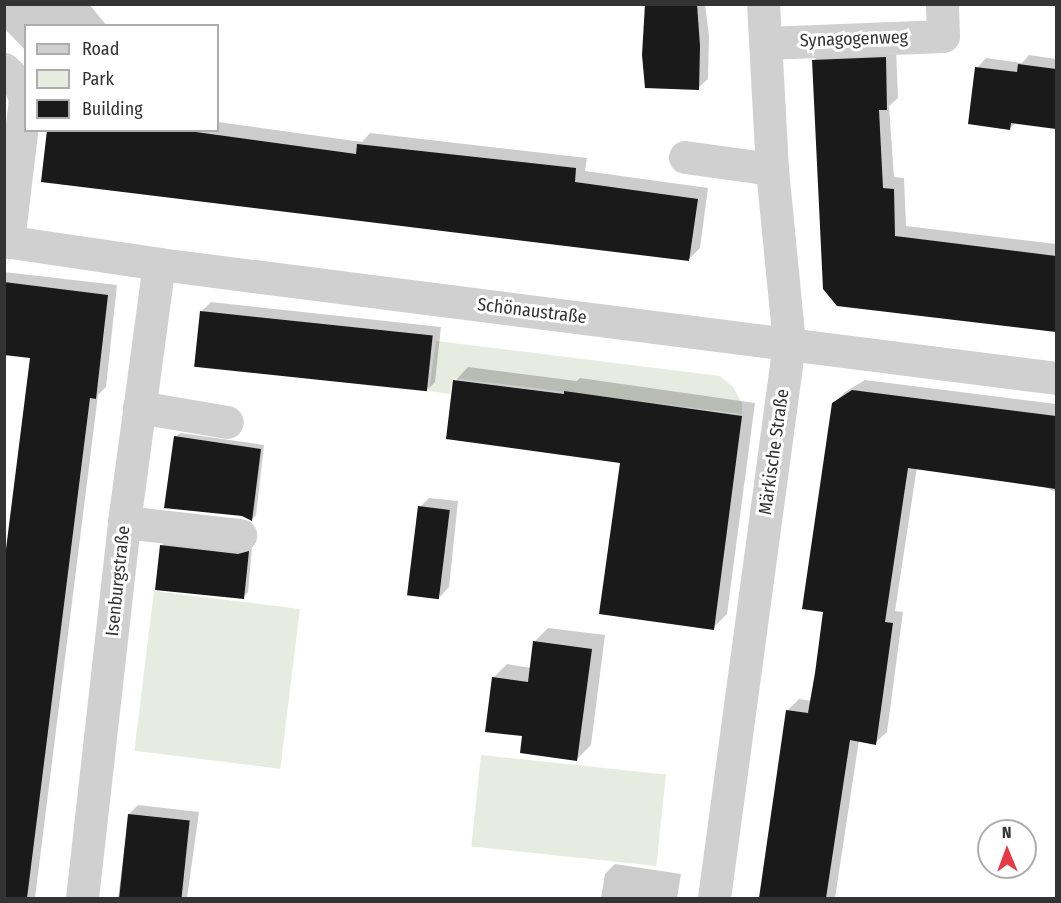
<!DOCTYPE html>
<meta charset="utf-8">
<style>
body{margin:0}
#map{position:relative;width:1061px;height:903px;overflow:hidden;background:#fff;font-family:"Fira Sans Condensed",sans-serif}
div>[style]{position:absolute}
.green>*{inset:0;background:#e6ecdf;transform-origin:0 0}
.shadow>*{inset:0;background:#0003}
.building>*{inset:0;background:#1a1a1a;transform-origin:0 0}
.minor>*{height:33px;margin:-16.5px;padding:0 16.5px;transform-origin:16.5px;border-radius:16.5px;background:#d0d0d0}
span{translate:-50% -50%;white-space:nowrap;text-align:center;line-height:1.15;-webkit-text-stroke:6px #fff;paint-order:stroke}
.street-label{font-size:18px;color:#333}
.frame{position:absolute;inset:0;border:6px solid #333;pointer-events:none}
.legend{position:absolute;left:24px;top:24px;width:195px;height:108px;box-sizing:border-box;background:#fff;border:2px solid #adadad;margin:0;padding:8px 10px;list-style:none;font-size:18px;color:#333}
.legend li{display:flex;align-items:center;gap:12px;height:30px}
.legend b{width:30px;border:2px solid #adadad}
.north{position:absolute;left:977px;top:819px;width:60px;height:60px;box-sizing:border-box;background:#fff;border:2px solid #adadad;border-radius:50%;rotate:359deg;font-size:16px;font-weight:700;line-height:24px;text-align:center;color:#333}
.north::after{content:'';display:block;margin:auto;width:21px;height:27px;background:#e63946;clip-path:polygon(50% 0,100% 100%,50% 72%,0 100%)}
</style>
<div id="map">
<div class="green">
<div style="clip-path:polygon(436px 341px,720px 376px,733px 387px,742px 403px,742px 414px,453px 378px,450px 394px,429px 391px)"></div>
<div style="left:154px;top:591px;width:147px;height:161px;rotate:7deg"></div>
<div style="left:481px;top:755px;width:186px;height:92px;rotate:6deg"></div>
</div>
<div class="shadow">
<div style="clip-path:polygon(4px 4px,89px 4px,107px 26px,26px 26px,26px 51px,4px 28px)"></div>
<div style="clip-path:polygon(646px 4px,705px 4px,709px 36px,708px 79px,698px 88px)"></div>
<div style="clip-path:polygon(896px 47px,898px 98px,889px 106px,894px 177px,904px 178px,906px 226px,1056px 244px,1056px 331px,837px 305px,813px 61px,825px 49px)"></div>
<div style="clip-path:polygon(1029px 55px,1056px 59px,1056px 128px,1016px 123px,1010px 128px,977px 68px,986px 58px,1022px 63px)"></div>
<div style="clip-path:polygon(218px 122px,362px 142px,370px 133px,587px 158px,585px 171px,708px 188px,700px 248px,689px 259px,49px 130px,218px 130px)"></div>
<div style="clip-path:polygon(4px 272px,117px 285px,106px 387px,98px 395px,35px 898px,4px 898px,4px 577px,32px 357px,4px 354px)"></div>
<div style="clip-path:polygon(211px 302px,441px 327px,435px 382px,426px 391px,202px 311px)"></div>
<div style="clip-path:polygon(468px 367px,577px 381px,580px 378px,755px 403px,727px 614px,713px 628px,622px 462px,455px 381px)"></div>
<div style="clip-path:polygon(865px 380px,1056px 404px,1056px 492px,1040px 485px,917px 467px,895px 611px,903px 612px,887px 732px,875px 743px,859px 740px,835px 898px,760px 898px,787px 711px,799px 699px,812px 701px,825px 611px,833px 404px,845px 392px)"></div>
<div style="clip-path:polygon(180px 433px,264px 445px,256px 515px,252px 519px,175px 437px)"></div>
<div style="clip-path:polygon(429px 498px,458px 501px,449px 587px,440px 597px,420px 507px)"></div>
<div style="clip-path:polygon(166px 541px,243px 550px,252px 548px,248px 592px,243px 597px,161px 546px)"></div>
<div style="clip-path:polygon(548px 628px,605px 635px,591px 745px,577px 759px,523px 735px,493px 678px,507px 664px,531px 668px,535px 641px)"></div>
<div style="clip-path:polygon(138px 805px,199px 812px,187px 898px,118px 898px,129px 814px)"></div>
<div style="clip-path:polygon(615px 864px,681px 874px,677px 898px,601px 898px,605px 874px)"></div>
</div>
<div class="building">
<div style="clip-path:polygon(645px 4px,697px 4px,700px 46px,699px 90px,645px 88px,642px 55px)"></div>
<div style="clip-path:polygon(886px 57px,887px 110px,879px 110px,883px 188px,894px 189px,895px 236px,1056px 256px,1056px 332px,837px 306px,823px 289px,812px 60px)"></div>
<div style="clip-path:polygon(1018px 64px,1056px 69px,1056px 129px,1011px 123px,1010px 130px,968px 124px,975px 67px,1017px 72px)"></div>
<div style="clip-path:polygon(47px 130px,181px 130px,356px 154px,357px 144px,576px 168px,575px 182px,698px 199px,689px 261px,41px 182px)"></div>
<div style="clip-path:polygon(4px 282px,108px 295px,96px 399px,90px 398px,27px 898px,4px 898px,4px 565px,30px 358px,4px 355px)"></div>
<div style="left:200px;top:311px;width:234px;height:56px;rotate:6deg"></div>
<div style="clip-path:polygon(453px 380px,564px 394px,564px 391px,742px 416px,714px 630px,599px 614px,620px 463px,446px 439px)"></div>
<div style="clip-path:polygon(852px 390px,1056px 416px,1056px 489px,908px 468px,885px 622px,893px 623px,876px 745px,850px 740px,826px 898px,759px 898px,786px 710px,808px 713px,815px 673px,823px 612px,802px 609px,832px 403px)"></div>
<div style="clip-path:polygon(174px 436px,261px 449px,252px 521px,242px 516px,164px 508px)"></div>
<div style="left:418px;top:506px;width:32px;height:90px;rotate:7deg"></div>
<div style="clip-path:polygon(160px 545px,238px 554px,249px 551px,244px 599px,155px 590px)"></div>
<div style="clip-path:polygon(533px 641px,592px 649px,577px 761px,520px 753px,522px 736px,485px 732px,492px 677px,528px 682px)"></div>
<div style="left:128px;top:814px;width:62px;height:85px;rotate:6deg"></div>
</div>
<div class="minor">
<div style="left:766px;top:43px;width:177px;rotate:-2.3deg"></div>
<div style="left:943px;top:36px;width:32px;rotate:-92deg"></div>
<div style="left:4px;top:69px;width:21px;rotate:43deg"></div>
<div style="left:19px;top:83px;width:17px;rotate:69deg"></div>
<div style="left:25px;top:99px;width:144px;rotate:96.8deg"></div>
<div style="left:685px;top:157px;width:88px;rotate:7.9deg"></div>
<div style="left:4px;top:241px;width:157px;rotate:8.4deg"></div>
<div style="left:159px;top:264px;width:904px;rotate:7.24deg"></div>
<div style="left:139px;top:407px;width:89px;rotate:9.7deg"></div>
<div style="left:124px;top:522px;width:117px;rotate:6.4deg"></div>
<div style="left:82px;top:898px;width:378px;rotate:-83.6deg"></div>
<div style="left:124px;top:522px;width:260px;rotate:-82.3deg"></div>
<div style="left:714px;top:898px;width:560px;rotate:-82.3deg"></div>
<div style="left:789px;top:343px;width:175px;rotate:-95.6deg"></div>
<div style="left:772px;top:169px;width:165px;rotate:-93.1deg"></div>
</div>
<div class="street-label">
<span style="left:854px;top:39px;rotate:-2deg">Synagogenweg</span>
<span style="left:532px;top:311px;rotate:7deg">Schönaustraße</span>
<span style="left:774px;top:452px;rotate:-82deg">Märkische Straße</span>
<span style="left:118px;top:581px;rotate:-84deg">Isenburgstraße</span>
</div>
<div class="frame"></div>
<ul class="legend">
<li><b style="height:8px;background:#d0d0d0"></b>Road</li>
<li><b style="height:16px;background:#e6ecdf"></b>Park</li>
<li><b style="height:16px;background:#1a1a1a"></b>Building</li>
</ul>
<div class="north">N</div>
</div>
